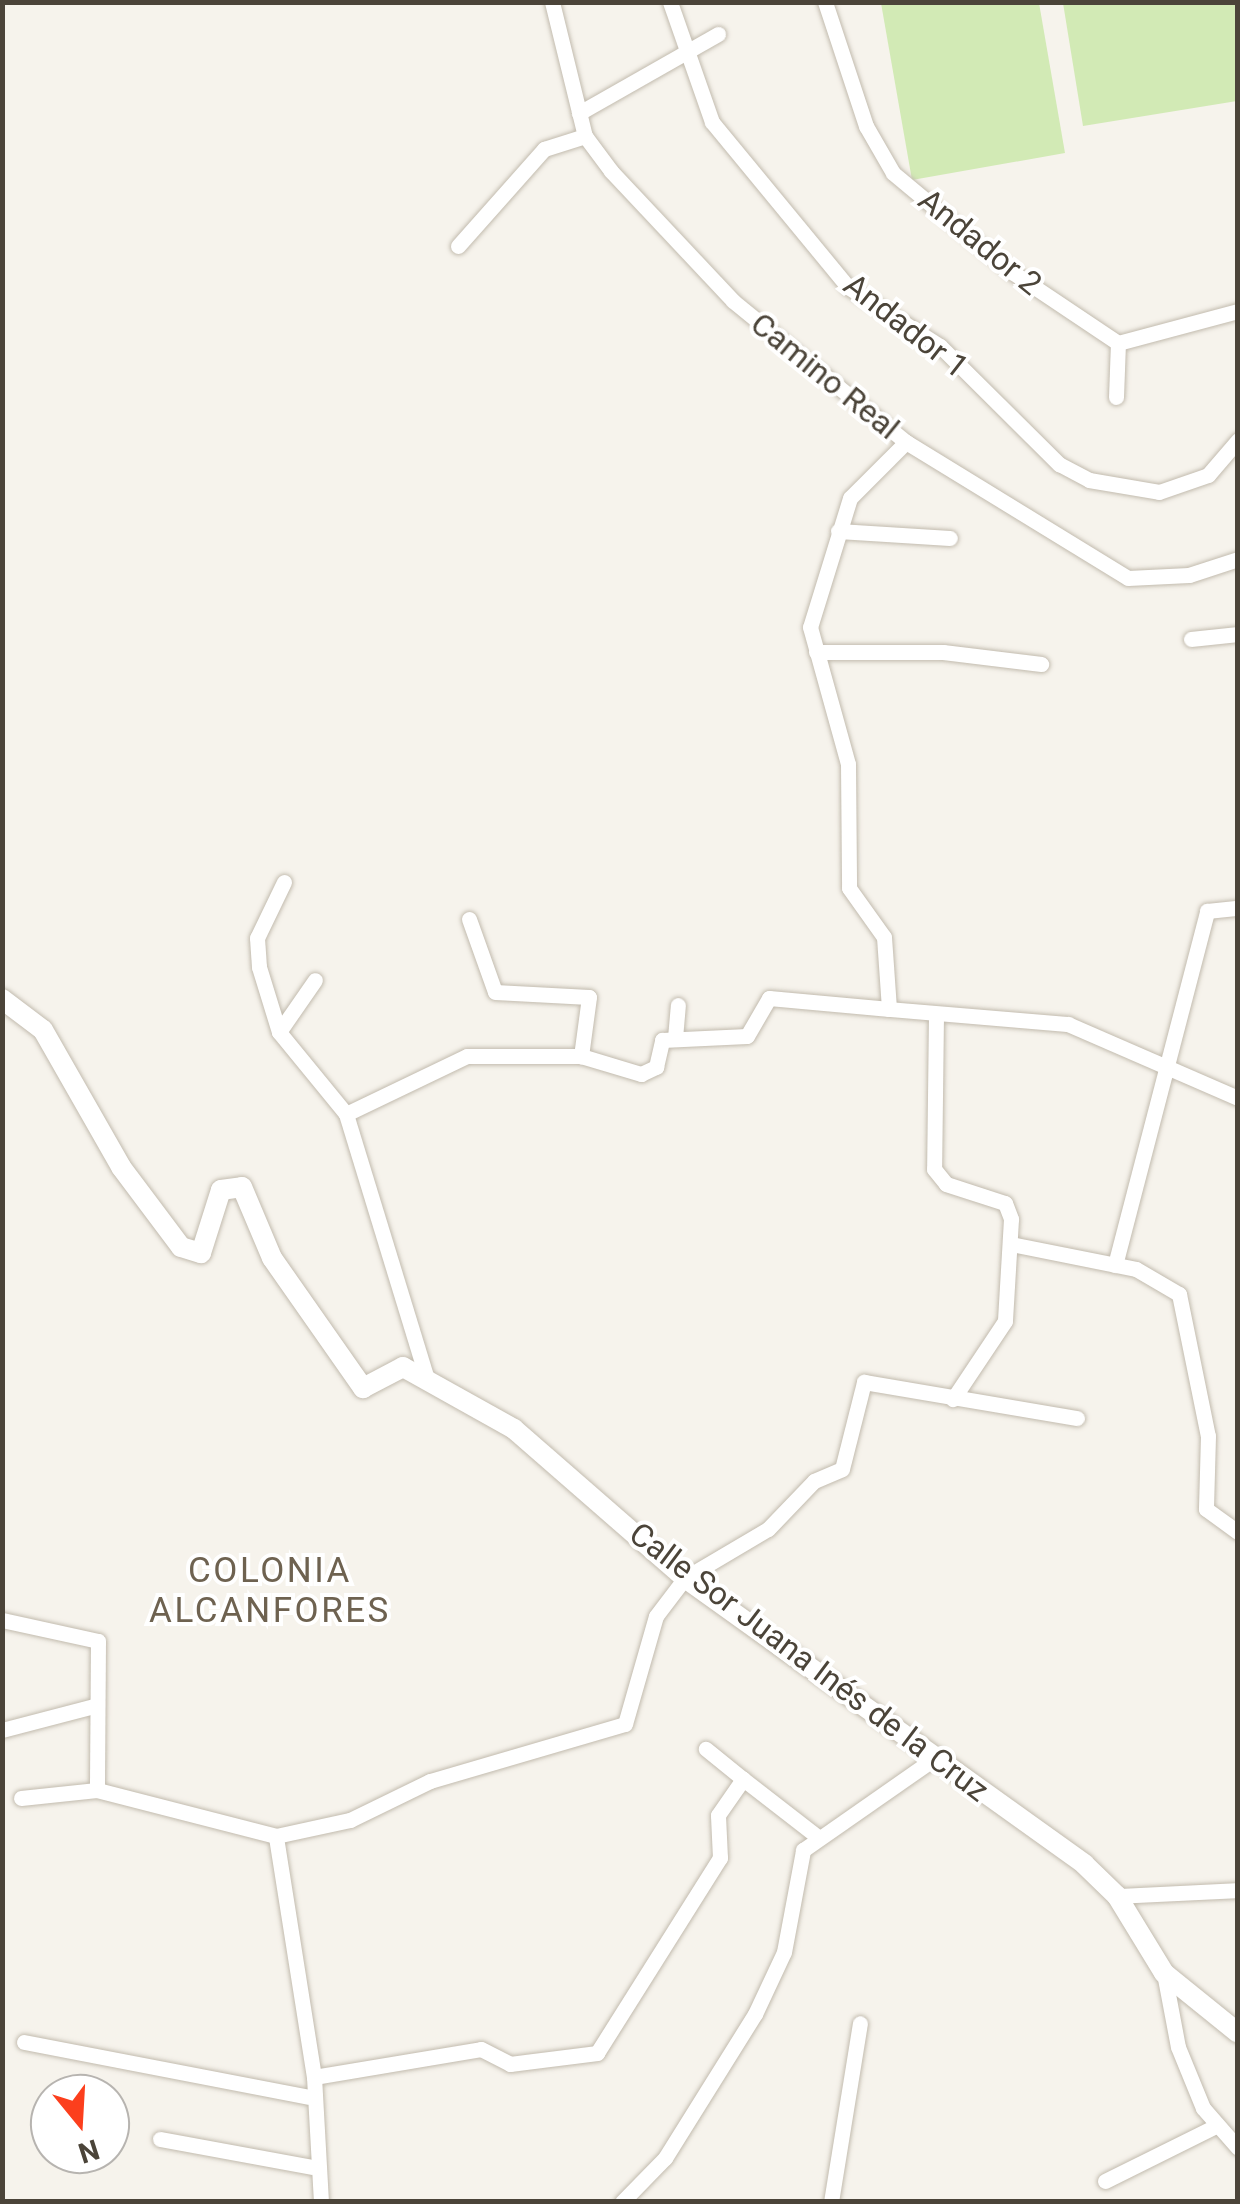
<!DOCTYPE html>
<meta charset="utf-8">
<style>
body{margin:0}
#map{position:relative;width:1240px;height:2204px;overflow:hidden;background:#f6f3ec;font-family:Roboto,sans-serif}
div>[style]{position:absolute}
.green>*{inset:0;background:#d2eab5}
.roads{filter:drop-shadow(0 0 2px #c2bbae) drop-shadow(0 0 2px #c2bbae)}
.minor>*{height:15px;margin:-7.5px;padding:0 7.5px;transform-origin:7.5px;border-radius:7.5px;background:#fff}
.tertiary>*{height:20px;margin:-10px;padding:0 10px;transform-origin:10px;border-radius:10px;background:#fff}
span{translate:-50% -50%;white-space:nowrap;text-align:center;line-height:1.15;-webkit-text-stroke:8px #fff;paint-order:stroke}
.street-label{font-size:32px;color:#4b4439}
.neighbourhood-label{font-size:35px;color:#6e6250;letter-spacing:2.5px}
.frame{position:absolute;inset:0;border:5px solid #4b4439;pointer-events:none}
.north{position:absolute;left:30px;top:2074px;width:100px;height:100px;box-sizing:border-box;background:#fff;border:2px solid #b7b4b0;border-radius:50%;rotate:162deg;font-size:28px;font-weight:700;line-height:40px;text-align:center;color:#4b4439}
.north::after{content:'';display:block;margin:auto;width:35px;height:45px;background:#fc3f1d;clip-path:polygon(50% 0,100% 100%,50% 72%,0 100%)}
</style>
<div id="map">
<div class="green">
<div style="clip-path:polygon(881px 3px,1039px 3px,1065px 153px,912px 180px)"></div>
<div style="clip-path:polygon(1063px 3px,1237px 3px,1237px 101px,1083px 126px)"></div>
</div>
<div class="roads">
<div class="minor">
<div style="left:552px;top:2px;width:138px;rotate:76.2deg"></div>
<div style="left:585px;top:136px;width:44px;rotate:53.4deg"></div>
<div style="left:611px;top:171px;width:178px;rotate:46.8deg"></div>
<div style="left:733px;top:301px;width:223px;rotate:39.2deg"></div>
<div style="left:906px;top:442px;width:260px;rotate:31.5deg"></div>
<div style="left:1128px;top:578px;width:61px;rotate:-2.8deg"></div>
<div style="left:1189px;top:575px;width:52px;rotate:-18.1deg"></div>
<div style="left:670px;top:2px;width:127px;rotate:70.7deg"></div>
<div style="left:712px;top:122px;width:214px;rotate:50.5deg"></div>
<div style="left:848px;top:287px;width:109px;rotate:32.7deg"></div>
<div style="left:940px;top:346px;width:168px;rotate:44.8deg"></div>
<div style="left:1059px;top:464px;width:34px;rotate:28deg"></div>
<div style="left:1089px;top:480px;width:71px;rotate:9.7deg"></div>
<div style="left:1159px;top:492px;width:52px;rotate:-19.1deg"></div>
<div style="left:1208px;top:475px;width:46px;rotate:-49.4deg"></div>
<div style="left:825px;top:2px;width:131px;rotate:71.7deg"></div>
<div style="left:866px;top:126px;width:54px;rotate:60.1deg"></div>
<div style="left:893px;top:173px;width:155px;rotate:39.8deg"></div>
<div style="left:1012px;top:272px;width:128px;rotate:33.8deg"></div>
<div style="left:1118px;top:343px;width:124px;rotate:-14.9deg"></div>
<div style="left:579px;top:113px;width:160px;rotate:-29.6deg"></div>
<div style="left:458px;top:246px;width:130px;rotate:-48.4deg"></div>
<div style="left:544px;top:149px;width:43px;rotate:-17.6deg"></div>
<div style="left:1116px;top:397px;width:54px;rotate:-87.9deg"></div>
<div style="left:906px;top:442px;width:79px;rotate:135deg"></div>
<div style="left:850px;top:498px;width:135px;rotate:107.2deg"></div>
<div style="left:810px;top:627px;width:142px;rotate:74.5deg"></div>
<div style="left:848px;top:764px;width:124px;rotate:89.5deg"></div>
<div style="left:849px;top:888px;width:60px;rotate:54.5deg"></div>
<div style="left:884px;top:937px;width:72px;rotate:86deg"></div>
<div style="left:889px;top:1009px;width:180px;rotate:4.8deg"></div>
<div style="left:1068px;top:1024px;width:185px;rotate:23.5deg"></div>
<div style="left:838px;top:531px;width:112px;rotate:3.6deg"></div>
<div style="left:1191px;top:639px;width:47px;rotate:-6.1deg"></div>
<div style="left:816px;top:652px;width:127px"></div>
<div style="left:943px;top:652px;width:99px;rotate:7deg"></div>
<div style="left:284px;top:882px;width:62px;rotate:115.7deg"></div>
<div style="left:257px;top:938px;width:29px;rotate:86deg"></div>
<div style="left:259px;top:967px;width:68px;rotate:72.9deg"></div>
<div style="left:279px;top:1032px;width:106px;rotate:50.7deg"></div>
<div style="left:346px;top:1114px;width:274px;rotate:73deg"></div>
<div style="left:469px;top:919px;width:77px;rotate:70.4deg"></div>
<div style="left:495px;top:992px;width:94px;rotate:3deg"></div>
<div style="left:589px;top:997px;width:60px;rotate:97.7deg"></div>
<div style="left:936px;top:1015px;width:154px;rotate:90.7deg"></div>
<div style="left:934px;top:1169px;width:19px;rotate:51deg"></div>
<div style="left:946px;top:1184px;width:62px;rotate:17.9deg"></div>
<div style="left:1005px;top:1203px;width:17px;rotate:69deg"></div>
<div style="left:1011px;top:1219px;width:102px;rotate:93.4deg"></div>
<div style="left:1005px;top:1321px;width:94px;rotate:123.7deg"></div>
<div style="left:279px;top:1032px;width:63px;rotate:-55.3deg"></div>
<div style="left:675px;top:1038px;width:33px;rotate:-85deg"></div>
<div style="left:346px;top:1114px;width:134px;rotate:-25.6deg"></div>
<div style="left:467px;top:1056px;width:114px"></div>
<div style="left:581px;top:1056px;width:63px;rotate:16.7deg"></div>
<div style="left:641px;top:1074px;width:17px;rotate:-25deg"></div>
<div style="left:656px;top:1067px;width:28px;rotate:-77deg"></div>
<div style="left:662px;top:1040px;width:85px;rotate:-2.7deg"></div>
<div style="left:747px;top:1036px;width:44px;rotate:-59.9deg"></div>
<div style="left:769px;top:998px;width:121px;rotate:5.2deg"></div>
<div style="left:1011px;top:1244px;width:127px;rotate:11.3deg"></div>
<div style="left:1136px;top:1269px;width:50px;rotate:30.2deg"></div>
<div style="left:1179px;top:1294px;width:145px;rotate:78.5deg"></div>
<div style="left:1208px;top:1436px;width:73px;rotate:91.6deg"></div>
<div style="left:1206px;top:1509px;width:39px;rotate:36deg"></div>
<div style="left:1115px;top:1265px;width:366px;rotate:-75.4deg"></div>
<div style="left:1207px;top:911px;width:31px;rotate:-6deg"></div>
<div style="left:2px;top:1620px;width:98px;rotate:12.3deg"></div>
<div style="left:98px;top:1641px;width:149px;rotate:90.4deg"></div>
<div style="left:2px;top:1730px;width:95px;rotate:-14.6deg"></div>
<div style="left:743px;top:1779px;width:96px;rotate:37.8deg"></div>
<div style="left:21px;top:1798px;width:76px;rotate:-6deg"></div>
<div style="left:97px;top:1790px;width:185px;rotate:14.4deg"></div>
<div style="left:1117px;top:1896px;width:121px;rotate:-2.8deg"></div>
<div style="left:1164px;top:1973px;width:75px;rotate:79.3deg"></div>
<div style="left:1178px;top:2047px;width:66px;rotate:67.7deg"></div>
<div style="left:1203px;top:2108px;width:53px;rotate:48.8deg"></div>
<div style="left:24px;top:2042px;width:290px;rotate:10.9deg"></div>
<div style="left:314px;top:2077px;width:169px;rotate:-9.5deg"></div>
<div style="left:481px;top:2049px;width:33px;rotate:27deg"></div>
<div style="left:510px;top:2064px;width:88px;rotate:-7.2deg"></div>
<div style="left:597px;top:2053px;width:231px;rotate:-57.8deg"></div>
<div style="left:720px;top:1858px;width:43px;rotate:-92.7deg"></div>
<div style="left:718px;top:1815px;width:44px;rotate:-55.2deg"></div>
<div style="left:743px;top:1779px;width:48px;rotate:-141deg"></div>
<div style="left:160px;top:2139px;width:155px;rotate:10.4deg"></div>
<div style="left:1105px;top:2181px;width:124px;rotate:-26.4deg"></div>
<div style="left:321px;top:2202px;width:125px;rotate:-93.2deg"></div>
<div style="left:314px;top:2077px;width:244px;rotate:-99deg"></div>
<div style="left:276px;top:1836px;width:76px;rotate:-12.2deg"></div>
<div style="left:350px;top:1820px;width:89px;rotate:-26deg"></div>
<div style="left:430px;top:1781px;width:203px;rotate:-16.3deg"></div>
<div style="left:625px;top:1724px;width:112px;rotate:-74deg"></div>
<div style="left:656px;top:1616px;width:48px;rotate:-52.7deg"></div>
<div style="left:685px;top:1578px;width:96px;rotate:-30.6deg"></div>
<div style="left:768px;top:1529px;width:66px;rotate:-46.2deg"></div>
<div style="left:814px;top:1481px;width:30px;rotate:-23deg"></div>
<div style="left:842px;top:1469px;width:90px;rotate:-75.8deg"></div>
<div style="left:864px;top:1382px;width:216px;rotate:9.6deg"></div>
<div style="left:622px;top:2202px;width:62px;rotate:-45.7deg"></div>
<div style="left:665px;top:2158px;width:170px;rotate:-58deg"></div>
<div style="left:755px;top:2014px;width:68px;rotate:-64.9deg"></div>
<div style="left:784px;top:1952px;width:104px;rotate:-79.4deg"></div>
<div style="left:803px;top:1850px;width:166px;rotate:-34.9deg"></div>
<div style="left:831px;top:2202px;width:181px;rotate:-80.8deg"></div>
</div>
<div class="tertiary">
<div style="left:2px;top:999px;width:51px;rotate:37.1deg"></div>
<div style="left:43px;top:1030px;width:158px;rotate:60.3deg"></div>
<div style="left:121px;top:1167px;width:100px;rotate:53.1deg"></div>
<div style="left:181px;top:1247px;width:21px;rotate:17deg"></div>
<div style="left:201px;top:1253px;width:66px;rotate:-72.4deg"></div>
<div style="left:221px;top:1190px;width:21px;rotate:-8deg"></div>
<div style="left:242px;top:1187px;width:77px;rotate:67.1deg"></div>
<div style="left:272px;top:1258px;width:159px;rotate:55deg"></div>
<div style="left:363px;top:1388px;width:45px;rotate:-27.7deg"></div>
<div style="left:403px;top:1367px;width:127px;rotate:29.2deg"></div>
<div style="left:514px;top:1429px;width:227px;rotate:41.1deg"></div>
<div style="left:685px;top:1578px;width:491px;rotate:35.6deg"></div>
<div style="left:1084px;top:1864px;width:46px;rotate:44.1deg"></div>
<div style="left:1117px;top:1896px;width:90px;rotate:58.6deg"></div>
<div style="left:1164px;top:1973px;width:95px;rotate:39deg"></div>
</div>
</div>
<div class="street-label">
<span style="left:980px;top:242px;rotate:39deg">Andador 2</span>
<span style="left:906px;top:326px;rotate:38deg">Andador 1</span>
<span style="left:825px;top:376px;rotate:39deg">Camino Real</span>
<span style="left:809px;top:1662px;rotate:37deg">Calle Sor Juana Inés de la Cruz</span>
</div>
<div class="neighbourhood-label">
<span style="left:270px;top:1591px">COLONIA<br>ALCANFORES</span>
</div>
<div class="frame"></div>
<div class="north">N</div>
</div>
